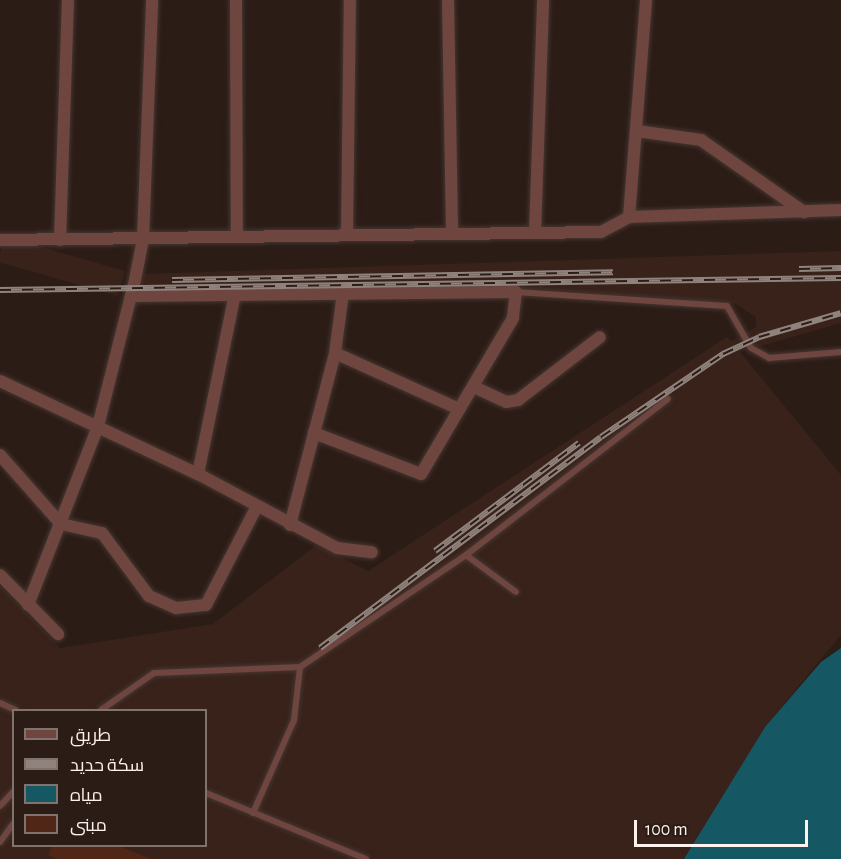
<!DOCTYPE html>
<meta charset="utf-8">
<style>
body{margin:0}
#map{position:relative;width:841px;height:859px;overflow:hidden;background:#2c1c16;font-family:"Alegreya Sans",Cairo,sans-serif}
div>[style]{position:absolute}
.built>*{inset:0;background:#38221a;transform-origin:0 0}
.water>*{inset:0;background:#155763}
.building>*{inset:0;background:#502717}
.roads{filter:drop-shadow(0 0 2px #453630) drop-shadow(0 0 2px #453630)}
.service>*{height:6px;margin:-3px;padding:0 3px;transform-origin:3px;border-radius:3px;background:#6e463f}
.minor>*{height:12px;margin:-6px;padding:0 6px;transform-origin:6px;border-radius:6px;background:#6e463f}
.rail>*{height:6px;margin-top:-3px;transform-origin:0;background:repeating-linear-gradient(90deg,#2c1c16 0 11px,#90827d 0 22px);box-sizing:border-box;border-block:2px solid #90827d}
span{translate:-50% -50%;white-space:nowrap;text-align:center;line-height:1.15;-webkit-text-stroke:6px #2c1c16;paint-order:stroke}
.legend{position:absolute;left:12px;top:709px;width:195px;height:138px;box-sizing:border-box;background:#2c1c16;border:2px solid #80726c;margin:0;padding:8px 10px;list-style:none;font-size:18px;color:#fdf2ee}
.legend li{display:flex;align-items:center;gap:12px;height:30px}
.legend b{width:30px;border:2px solid #80726c}
.scale{position:absolute;left:634px;top:820px;width:174px;height:27px;box-sizing:border-box;border:3px solid #fdf2ee;border-top:0;padding-left:8px;font-size:18px;line-height:21px;white-space:nowrap;color:#fdf2ee;-webkit-text-stroke:4px #2c1c16;paint-order:stroke}
</style>
<div id="map">
<div class="built">
<div style="clip-path:polygon(evenodd,841px 251px,841px 323px,740px 352px,841px 475px,841px 635px,765px 727px,684px 859px,0 859px,0 586px,60px 648px,213px 624px,317px 545px,368px 571px,727px 337px,731px 341px,756px 327px,756px 317px,736px 304px,531px 289px,140px 295px,144px 274px,841px 251px,14px 710px,206px 710px,206px 846px,14px 846px,14px 710px)"></div>
<div style="left:125px;top:271px;width:26px;height:125px;rotate:106deg"></div>
</div>
<div class="water">
<div style="clip-path:polygon(841px 648px,841px 859px,684px 859px,765px 727px,821px 662px)"></div>
</div>
<div class="building">
<div style="clip-path:polygon(52px 846px,119px 846px,151px 859px,57px 859px,48px 855px)"></div>
</div>
<div class="roads">
<div class="service">
<div style="left:516px;top:292px;width:211px;rotate:3.8deg"></div>
<div style="left:727px;top:306px;width:48px;rotate:60.3deg"></div>
<div style="left:751px;top:348px;width:21px;rotate:29deg"></div>
<div style="left:769px;top:358px;width:72px;rotate:-4.8deg"></div>
<div style="left:466px;top:555px;width:62px;rotate:36.5deg"></div>
<div style="left:0;top:703px;width:17px;rotate:24deg"></div>
<div style="left:101px;top:710px;width:65px;rotate:-34.9deg"></div>
<div style="left:154px;top:673px;width:146px;rotate:-2.4deg"></div>
<div style="left:300px;top:667px;width:200px;rotate:-34deg"></div>
<div style="left:466px;top:555px;width:255px;rotate:-37.7deg"></div>
<div style="left:206px;top:793px;width:173px;rotate:22.4deg"></div>
<div style="left:0;top:806px;width:21px;rotate:-47deg"></div>
<div style="left:253px;top:813px;width:102px;rotate:-66.2deg"></div>
<div style="left:294px;top:720px;width:53px;rotate:-83.5deg"></div>
<div style="left:0;top:842px;width:24px;rotate:-54deg"></div>
</div>
<div class="minor">
<div style="left:236px;top:0;width:236px;rotate:89.8deg"></div>
<div style="left:448px;top:0;width:233px;rotate:89deg"></div>
<div style="left:637px;top:131px;width:65px;rotate:8deg"></div>
<div style="left:701px;top:140px;width:126px;rotate:35deg"></div>
<div style="left:629px;top:217px;width:218px;rotate:-85.5deg"></div>
<div style="left:535px;top:233px;width:233px;rotate:-88deg"></div>
<div style="left:347px;top:235px;width:235px;rotate:-89.3deg"></div>
<div style="left:0;top:240px;width:601px;rotate:-0.76deg"></div>
<div style="left:601px;top:232px;width:32px;rotate:-28deg"></div>
<div style="left:629px;top:217px;width:212px;rotate:-1.9deg"></div>
<div style="left:60px;top:240px;width:240px;rotate:-88.1deg"></div>
<div style="left:131px;top:296px;width:385px;rotate:-0.6deg"></div>
<div style="left:516px;top:292px;width:26px;rotate:97deg"></div>
<div style="left:513px;top:318px;width:181px;rotate:120.5deg"></div>
<div style="left:421px;top:474px;width:115px;rotate:-159deg"></div>
<div style="left:335px;top:353px;width:136px;rotate:24.3deg"></div>
<div style="left:0;top:381px;width:219px;rotate:25.2deg"></div>
<div style="left:198px;top:474px;width:157px;rotate:28deg"></div>
<div style="left:337px;top:548px;width:35px;rotate:7deg"></div>
<div style="left:474px;top:387px;width:35px;rotate:25deg"></div>
<div style="left:506px;top:402px;width:12px;rotate:-9deg"></div>
<div style="left:518px;top:400px;width:103px;rotate:-37.5deg"></div>
<div style="left:0;top:455px;width:92px;rotate:48.5deg"></div>
<div style="left:61px;top:524px;width:42px;rotate:12.4deg"></div>
<div style="left:102px;top:533px;width:79px;rotate:53.3deg"></div>
<div style="left:149px;top:596px;width:30px;rotate:24deg"></div>
<div style="left:176px;top:608px;width:30px;rotate:-6deg"></div>
<div style="left:206px;top:605px;width:111px;rotate:-62.7deg"></div>
<div style="left:198px;top:474px;width:184px;rotate:-78.4deg"></div>
<div style="left:290px;top:525px;width:178px;rotate:-75.3deg"></div>
<div style="left:335px;top:353px;width:61px;rotate:-82.4deg"></div>
<div style="left:0;top:575px;width:83px;rotate:45.5deg"></div>
<div style="left:28px;top:605px;width:192px;rotate:-68.6deg"></div>
<div style="left:98px;top:426px;width:151px;rotate:-75.8deg"></div>
<div style="left:135px;top:280px;width:42px;rotate:-79deg"></div>
<div style="left:143px;top:239px;width:239px;rotate:-87.8deg"></div>
</div>
</div>
<div class="rail">
<div style="left:799px;top:269px;width:42px;rotate:-1.4deg"></div>
<div style="left:172px;top:280px;width:441px;rotate:-1deg"></div>
<div style="left:0;top:290px;width:841px;rotate:-0.82deg"></div>
<div style="left:435px;top:551px;width:180px;rotate:-36.9deg"></div>
<div style="left:320px;top:648px;width:351px;rotate:-36.9deg"></div>
<div style="left:601px;top:437px;width:148px;rotate:-34.2deg"></div>
<div style="left:723px;top:354px;width:40px;rotate:-25deg"></div>
<div style="left:759px;top:337px;width:85px;rotate:-16.3deg"></div>
</div>
<ul class="legend">
<li><b style="height:8px;background:#6e463f"></b>طريق</li>
<li><b style="height:8px;background:#90827d"></b>سكة حديد</li>
<li><b style="height:16px;background:#155763"></b>مياه</li>
<li><b style="height:16px;background:#502717"></b>مبنى</li>
</ul>
<div class="scale">100 m</div>
</div>
